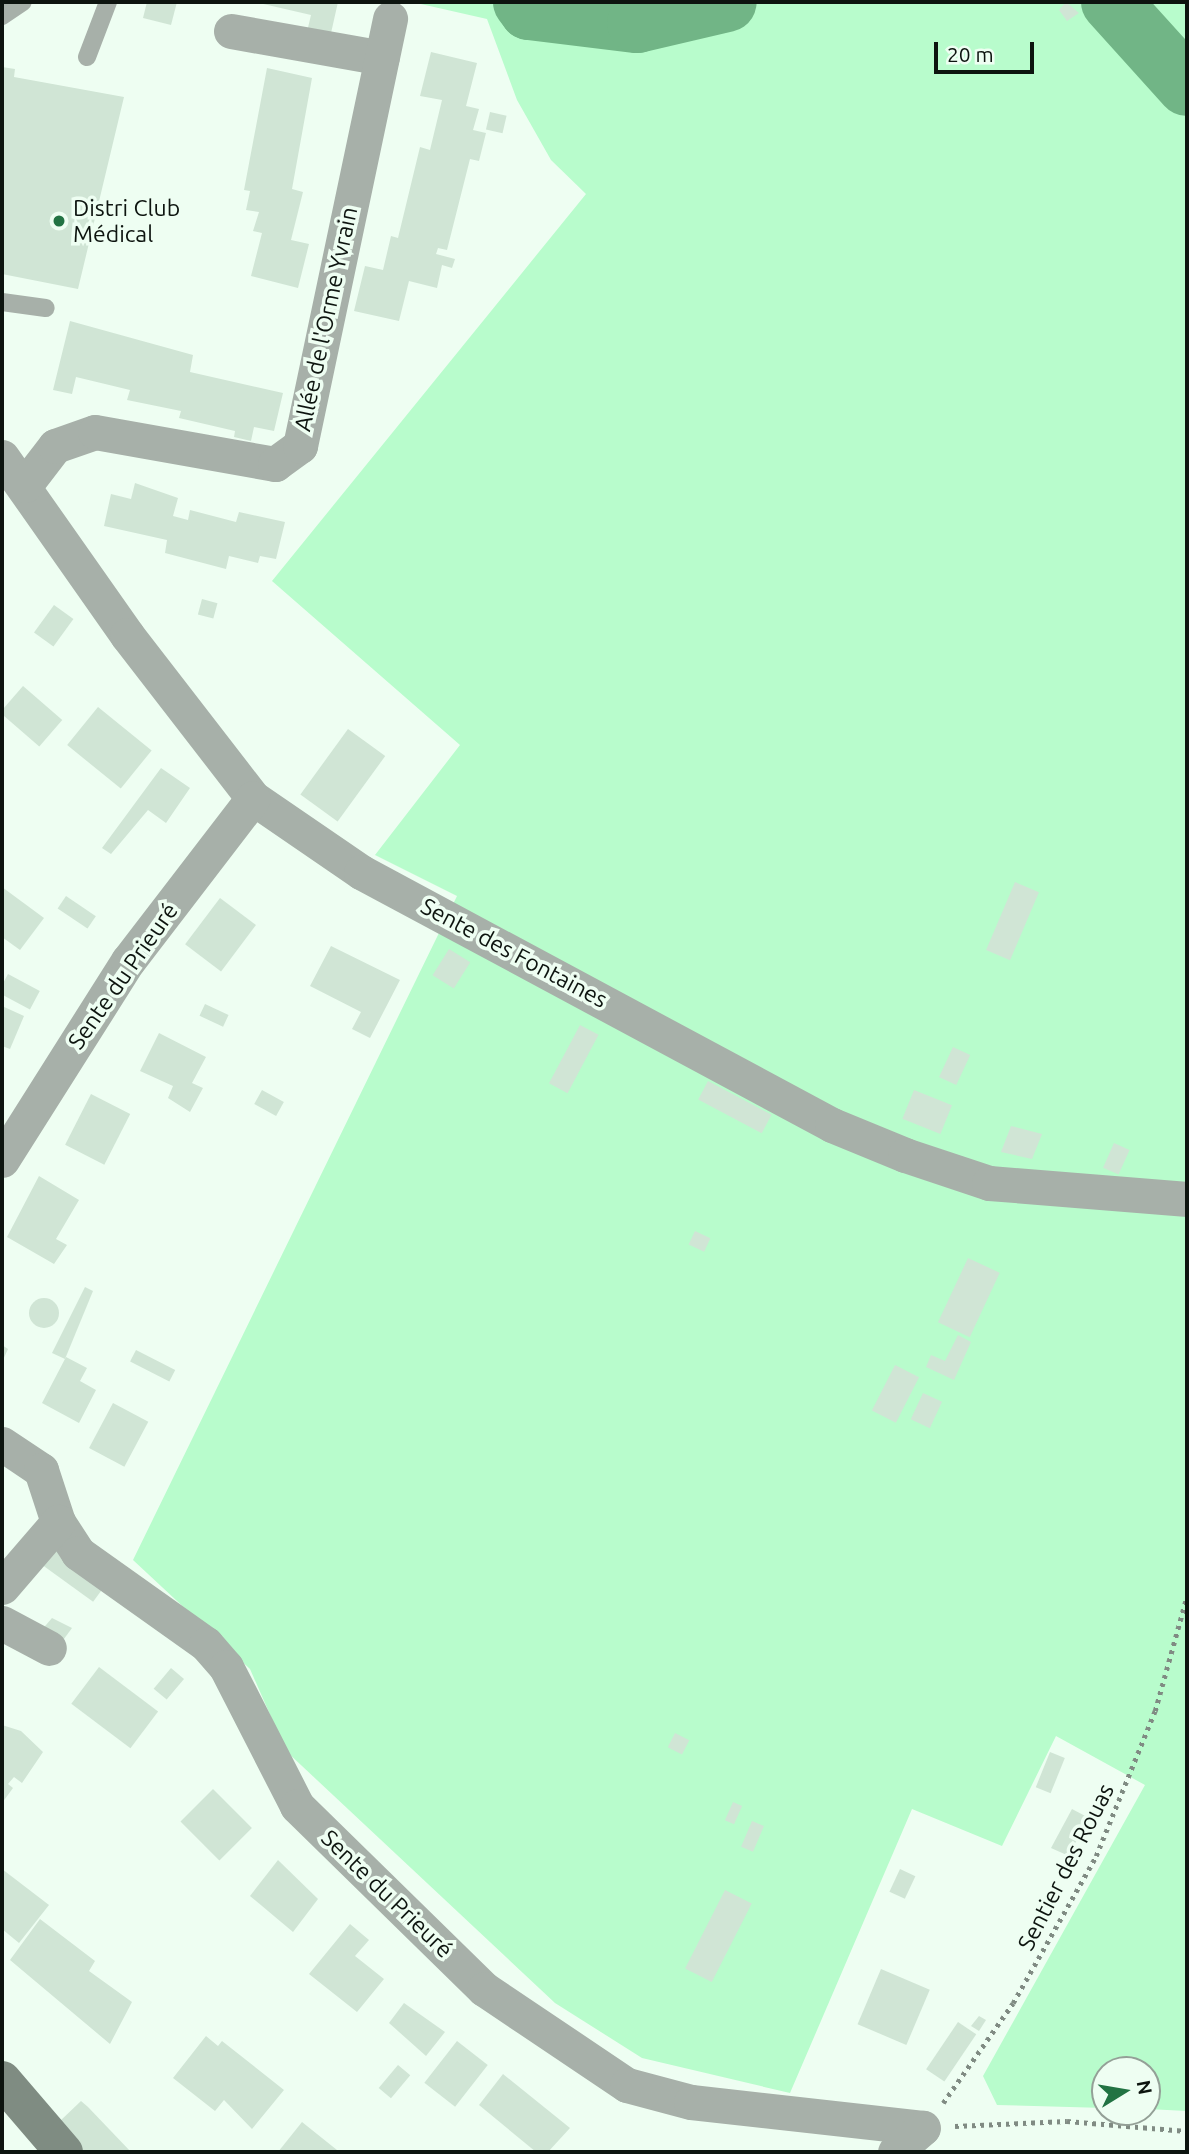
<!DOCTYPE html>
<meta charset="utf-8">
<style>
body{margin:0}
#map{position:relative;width:1189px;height:2154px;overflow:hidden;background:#eefef2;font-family:Ubuntu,sans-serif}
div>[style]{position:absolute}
.green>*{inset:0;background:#b8fccc}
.river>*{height:60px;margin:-30px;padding:0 30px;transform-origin:30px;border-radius:30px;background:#71b586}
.building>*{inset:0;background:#d0e5d5;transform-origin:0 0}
.round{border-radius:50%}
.path>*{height:4.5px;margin-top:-2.25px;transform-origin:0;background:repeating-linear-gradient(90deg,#808b83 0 3.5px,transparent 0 8.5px)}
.lane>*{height:18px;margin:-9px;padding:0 9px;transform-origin:9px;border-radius:9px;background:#a7b0a9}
.street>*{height:35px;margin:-17.5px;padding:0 17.5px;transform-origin:17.5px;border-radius:17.5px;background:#a7b0a9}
.secondary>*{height:38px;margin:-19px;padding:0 19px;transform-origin:19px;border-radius:19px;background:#7f8c82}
.dots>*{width:19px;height:19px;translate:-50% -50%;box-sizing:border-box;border:4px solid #eefef2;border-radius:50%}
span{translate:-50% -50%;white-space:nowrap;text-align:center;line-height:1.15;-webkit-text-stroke:7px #eefef2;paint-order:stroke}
.poi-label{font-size:23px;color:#0d140f}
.left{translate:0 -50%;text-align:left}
.street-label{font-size:23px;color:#0d140f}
.frame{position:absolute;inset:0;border:4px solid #0d140f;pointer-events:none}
.north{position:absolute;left:1091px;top:2056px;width:70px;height:70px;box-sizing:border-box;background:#eefef2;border:2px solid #94a097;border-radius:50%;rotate:79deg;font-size:19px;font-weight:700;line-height:28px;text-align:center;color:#0d140f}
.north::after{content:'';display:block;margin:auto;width:24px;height:32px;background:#227343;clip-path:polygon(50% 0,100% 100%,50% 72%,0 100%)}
.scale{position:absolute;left:934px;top:42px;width:100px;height:32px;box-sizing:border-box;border:4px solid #0d140f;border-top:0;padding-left:9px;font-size:21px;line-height:24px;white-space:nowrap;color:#0d140f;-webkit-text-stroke:5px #eefef2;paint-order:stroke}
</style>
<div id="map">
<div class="green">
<div style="clip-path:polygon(412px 2px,1187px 2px,1187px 2111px,1147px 2109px,1147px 2070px,1105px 2070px,1105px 2108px,997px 2105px,983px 2076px,1145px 1785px,1056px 1736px,1002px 1846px,912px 1809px,790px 2093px,642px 2058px,555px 2003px,286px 1751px,250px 1669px,133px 1560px,457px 896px,375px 855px,460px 745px,272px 581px,586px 194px,551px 160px,517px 100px,487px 19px)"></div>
</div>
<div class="river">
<div style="left:523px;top:2px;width:10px;rotate:53deg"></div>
<div style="left:529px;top:10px;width:109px;rotate:6.9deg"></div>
<div style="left:637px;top:23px;width:92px;rotate:-13.1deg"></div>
<div style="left:1111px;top:2px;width:113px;rotate:47.9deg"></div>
</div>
<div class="building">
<div style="clip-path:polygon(147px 2px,177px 2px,171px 25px,143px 18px)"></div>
<div style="clip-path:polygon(338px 2px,329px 42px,306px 36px,311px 15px,259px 3px)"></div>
<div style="clip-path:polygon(1066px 2px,1079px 13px,1067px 21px,1059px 10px)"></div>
<div style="clip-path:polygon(431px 52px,477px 63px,466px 106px,479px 109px,473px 130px,486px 133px,479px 161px,470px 159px,447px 250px,438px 248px,436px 254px,455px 259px,452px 268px,442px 265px,437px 288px,409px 281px,399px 321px,354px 311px,365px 266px,383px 270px,391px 236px,398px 238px,420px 147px,430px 150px,442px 100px,420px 96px)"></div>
<div style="clip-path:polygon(2px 67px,15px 69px,14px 77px,124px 97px,78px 289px,2px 274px)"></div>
<div style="clip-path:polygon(267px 68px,312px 78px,292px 189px,303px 192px,291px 240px,309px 244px,298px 288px,251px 276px,262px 233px,253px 231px,259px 212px,246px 210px,250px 191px,244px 190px)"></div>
<div style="left:490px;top:112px;width:17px;height:18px;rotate:13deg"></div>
<div style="clip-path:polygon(70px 321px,193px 355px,190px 372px,283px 393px,274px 431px,254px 427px,251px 441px,234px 437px,235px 431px,179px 418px,181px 411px,127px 400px,130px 390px,76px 377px,72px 394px,53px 390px)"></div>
<div style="clip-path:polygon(135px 483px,178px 498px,173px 516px,188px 520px,190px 510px,236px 522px,239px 512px,285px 522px,276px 559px,260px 556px,258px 563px,229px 556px,226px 569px,165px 553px,167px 540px,104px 526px,111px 494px,131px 499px)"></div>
<div style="left:202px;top:599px;width:16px;height:16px;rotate:15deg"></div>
<div style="left:54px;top:605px;width:24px;height:34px;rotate:36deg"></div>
<div style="left:23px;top:686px;width:52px;height:35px;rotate:41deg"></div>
<div style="left:98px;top:707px;width:69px;height:49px;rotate:39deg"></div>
<div style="left:348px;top:729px;width:46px;height:81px;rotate:36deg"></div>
<div style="clip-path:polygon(161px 768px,190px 788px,166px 823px,148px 810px,111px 854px,102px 848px)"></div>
<div style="left:1015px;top:882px;width:26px;height:74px;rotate:23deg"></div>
<div style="clip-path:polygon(2px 887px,44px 918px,20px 950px,2px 937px)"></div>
<div style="left:66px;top:896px;width:36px;height:15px;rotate:34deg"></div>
<div style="left:220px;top:898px;width:45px;height:58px;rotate:37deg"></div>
<div style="clip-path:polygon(331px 946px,400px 980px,370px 1038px,352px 1029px,361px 1012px,310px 986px)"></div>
<div style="left:449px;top:949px;width:25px;height:31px;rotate:32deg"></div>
<div style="left:8px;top:974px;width:36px;height:21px;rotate:28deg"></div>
<div style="left:205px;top:1004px;width:26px;height:13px;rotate:25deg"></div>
<div style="clip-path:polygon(2px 1006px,24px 1016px,10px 1049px,2px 1046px)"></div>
<div style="left:580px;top:1025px;width:21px;height:66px;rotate:28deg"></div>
<div style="clip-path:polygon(159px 1033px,206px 1057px,192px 1083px,203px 1088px,190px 1112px,168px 1098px,173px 1086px,140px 1071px)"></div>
<div style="left:953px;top:1047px;width:19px;height:33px;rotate:25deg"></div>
<div style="left:708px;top:1081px;width:72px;height:21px;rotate:28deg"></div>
<div style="left:262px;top:1090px;width:25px;height:16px;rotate:29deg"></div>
<div style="left:914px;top:1090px;width:41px;height:31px;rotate:22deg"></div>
<div style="left:91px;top:1094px;width:44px;height:57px;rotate:27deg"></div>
<div style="clip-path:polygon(1011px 1126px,1042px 1134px,1032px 1159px,1001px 1152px)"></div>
<div style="left:1114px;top:1143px;width:17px;height:27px;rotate:24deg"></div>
<div style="clip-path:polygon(39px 1176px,79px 1200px,56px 1239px,67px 1245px,54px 1264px,7px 1237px)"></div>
<div style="left:695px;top:1231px;width:17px;height:15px;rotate:25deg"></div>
<div style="left:968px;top:1258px;width:35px;height:71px;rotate:25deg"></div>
<div style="clip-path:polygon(85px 1287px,93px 1291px,65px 1359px,52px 1353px)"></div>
<div class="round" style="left:29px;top:1298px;width:30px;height:30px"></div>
<div style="clip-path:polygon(958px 1335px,971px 1342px,954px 1380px,926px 1367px,931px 1355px,945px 1361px)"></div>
<div style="clip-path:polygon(2px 1345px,8px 1349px,2px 1362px)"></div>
<div style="left:136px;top:1350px;width:44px;height:13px;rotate:27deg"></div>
<div style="clip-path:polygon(66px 1357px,87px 1368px,80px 1381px,96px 1390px,79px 1423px,42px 1403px)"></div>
<div style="left:895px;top:1365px;width:27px;height:51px;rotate:27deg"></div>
<div style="left:923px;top:1393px;width:21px;height:29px;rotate:25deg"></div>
<div style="left:113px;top:1403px;width:40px;height:51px;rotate:28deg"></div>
<div style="left:53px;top:1543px;width:67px;height:24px;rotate:36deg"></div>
<div style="clip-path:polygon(52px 1618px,72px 1628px,61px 1643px,40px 1632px)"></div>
<div style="left:99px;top:1667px;width:74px;height:46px;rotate:37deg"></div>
<div style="left:171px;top:1668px;width:17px;height:27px;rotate:40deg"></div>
<div style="clip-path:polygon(2px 1725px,21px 1731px,43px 1752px,22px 1783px,14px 1777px,8px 1784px,13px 1788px,2px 1803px)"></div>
<div style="left:675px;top:1733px;width:16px;height:16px;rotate:27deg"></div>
<div style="left:1050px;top:1752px;width:16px;height:38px;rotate:22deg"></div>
<div style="left:213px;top:1789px;width:55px;height:46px;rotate:45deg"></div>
<div style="left:733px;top:1802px;width:10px;height:20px;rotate:24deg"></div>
<div style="clip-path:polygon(1072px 1809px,1089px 1818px,1073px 1847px,1082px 1851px,1078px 1860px,1051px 1848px)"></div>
<div style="left:752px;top:1821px;width:13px;height:28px;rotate:23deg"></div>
<div style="clip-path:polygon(278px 1860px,318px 1899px,293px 1932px,250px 1896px)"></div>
<div style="clip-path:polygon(2px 1869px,49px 1905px,19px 1943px,2px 1929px)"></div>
<div style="left:900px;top:1869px;width:17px;height:25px;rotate:25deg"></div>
<div style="left:725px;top:1890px;width:30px;height:88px;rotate:27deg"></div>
<div style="clip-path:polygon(40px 1919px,95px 1961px,89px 1971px,132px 2002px,110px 2044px,10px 1960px)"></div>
<div style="clip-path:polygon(350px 1924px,369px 1940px,355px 1956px,384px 1979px,357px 2012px,309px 1974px)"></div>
<div style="left:881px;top:1969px;width:53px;height:60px;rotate:23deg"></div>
<div style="clip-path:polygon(404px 2003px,445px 2032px,426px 2056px,389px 2023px)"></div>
<div style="clip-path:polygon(979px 2016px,986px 2020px,979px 2031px,971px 2026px)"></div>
<div style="left:958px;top:2022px;width:22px;height:57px;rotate:34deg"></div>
<div style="clip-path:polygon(206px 2036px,218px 2046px,222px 2041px,284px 2090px,252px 2129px,224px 2100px,215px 2111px,173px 2078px)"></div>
<div style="left:457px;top:2041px;width:39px;height:53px;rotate:38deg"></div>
<div style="left:398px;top:2065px;width:16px;height:30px;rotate:40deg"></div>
<div style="clip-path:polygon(503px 2074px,570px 2128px,548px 2152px,536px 2152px,479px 2105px)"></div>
<div style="clip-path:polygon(81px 2101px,88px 2107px,131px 2152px,82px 2152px,59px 2122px)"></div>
<div style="clip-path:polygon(302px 2122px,337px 2150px,335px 2152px,278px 2152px)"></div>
</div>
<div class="path">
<div style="left:943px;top:2103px;width:122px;rotate:-55deg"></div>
<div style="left:1013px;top:2003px;width:169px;rotate:-60.5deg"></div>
<div style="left:1096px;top:1856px;width:157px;rotate:-67.9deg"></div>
<div style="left:1155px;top:1711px;width:119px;rotate:-74.5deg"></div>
<div style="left:955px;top:2126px;width:112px;rotate:-2.6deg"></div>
<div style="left:1067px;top:2121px;width:120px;rotate:4.8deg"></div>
</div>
<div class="lane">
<div style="left:2px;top:16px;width:25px;rotate:-34deg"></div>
<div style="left:87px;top:57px;width:59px;rotate:-69.1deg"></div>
<div style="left:2px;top:302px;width:44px;rotate:7.8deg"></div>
</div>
<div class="street">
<div style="left:231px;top:31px;width:153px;rotate:10.1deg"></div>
<div style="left:2px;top:457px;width:218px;rotate:54.9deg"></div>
<div style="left:127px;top:635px;width:206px;rotate:52.3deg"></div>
<div style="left:253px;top:798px;width:131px;rotate:34.4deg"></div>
<div style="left:361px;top:872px;width:535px;rotate:28.24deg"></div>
<div style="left:832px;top:1125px;width:79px;rotate:22.3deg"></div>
<div style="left:905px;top:1155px;width:89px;rotate:18.4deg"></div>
<div style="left:989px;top:1183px;width:199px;rotate:4.6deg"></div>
<div style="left:25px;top:485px;width:49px;rotate:-52.4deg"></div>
<div style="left:55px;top:446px;width:42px;rotate:-19.3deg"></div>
<div style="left:95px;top:432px;width:183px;rotate:10.1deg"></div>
<div style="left:275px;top:464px;width:31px;rotate:-36deg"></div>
<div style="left:300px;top:446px;width:437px;rotate:-78.1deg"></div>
<div style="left:2px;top:1160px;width:236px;rotate:-57.7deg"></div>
<div style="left:128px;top:961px;width:205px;rotate:-52.5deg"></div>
<div style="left:2px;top:1444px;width:47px;rotate:33.7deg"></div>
<div style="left:41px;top:1470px;width:55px;rotate:71.9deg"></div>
<div style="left:58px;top:1522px;width:37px;rotate:57deg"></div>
<div style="left:78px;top:1553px;width:157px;rotate:35.4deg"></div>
<div style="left:206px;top:1644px;width:30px;rotate:49deg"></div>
<div style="left:226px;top:1667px;width:156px;rotate:62.9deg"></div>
<div style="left:297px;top:1806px;width:262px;rotate:44.4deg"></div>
<div style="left:484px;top:1989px;width:172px;rotate:33.9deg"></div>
<div style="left:627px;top:2085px;width:66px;rotate:14.9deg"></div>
<div style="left:691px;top:2102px;width:233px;rotate:6.4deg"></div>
<div style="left:2px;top:1587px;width:86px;rotate:-49.3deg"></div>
<div style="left:2px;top:1623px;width:53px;rotate:28deg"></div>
<div style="left:895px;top:2152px;width:37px;rotate:-41deg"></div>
</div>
<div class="secondary">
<div style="left:2px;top:2080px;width:95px;rotate:49.3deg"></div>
</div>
<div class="dots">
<div style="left:59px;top:221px;background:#227343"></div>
</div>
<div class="poi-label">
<span class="left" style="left:73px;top:221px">Distri Club<br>Médical</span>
</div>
<div class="street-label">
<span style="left:326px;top:319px;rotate:-78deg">Allée de l'Orme Yvrain</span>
<span style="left:514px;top:953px;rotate:28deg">Sente des Fontaines</span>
<span style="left:123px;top:976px;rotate:-55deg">Sente du Prieuré</span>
<span style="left:1066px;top:1867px;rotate:-63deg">Sentier des Rouas</span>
<span style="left:387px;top:1894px;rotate:44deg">Sente du Prieuré</span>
</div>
<div class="frame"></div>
<div class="north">N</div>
<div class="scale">20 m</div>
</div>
